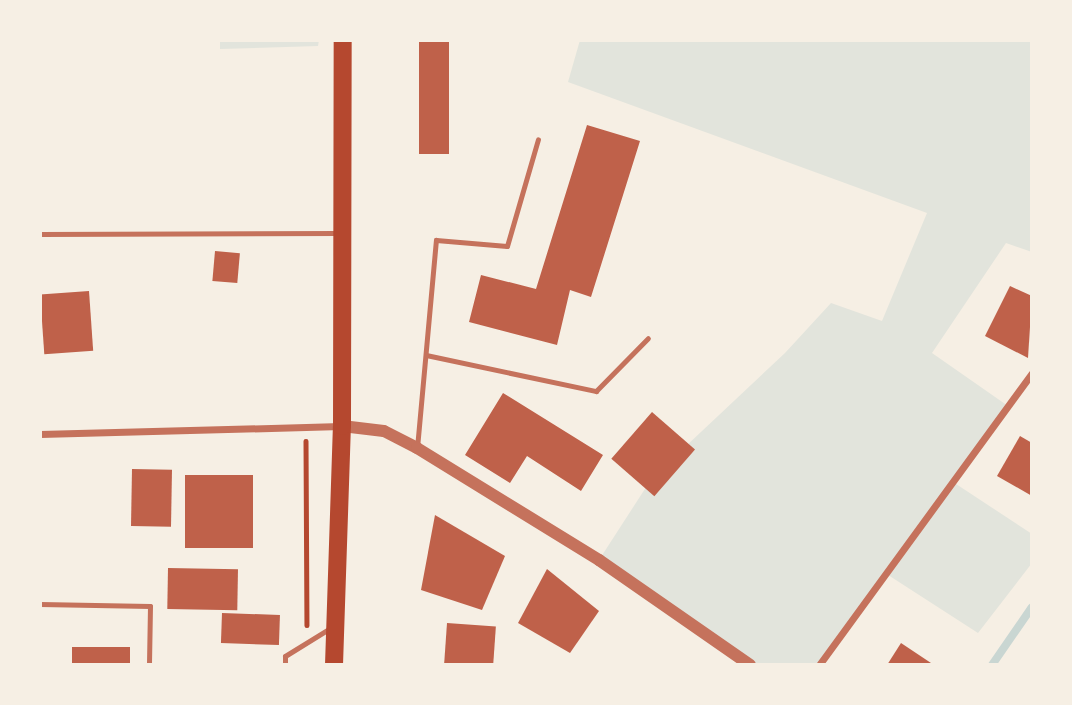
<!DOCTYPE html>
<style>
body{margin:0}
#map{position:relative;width:1072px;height:705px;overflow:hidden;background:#f6efe4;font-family:"Roboto Condensed",sans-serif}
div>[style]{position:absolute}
.green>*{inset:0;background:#e2e4dc}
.stream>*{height:8px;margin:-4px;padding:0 4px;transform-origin:4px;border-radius:4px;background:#c9d6d2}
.building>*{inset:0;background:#bf614a;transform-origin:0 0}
.path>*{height:4.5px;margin:-2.25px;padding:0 2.25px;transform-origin:2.25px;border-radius:2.25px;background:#b5482f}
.service>*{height:5px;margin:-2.5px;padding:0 2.5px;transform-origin:2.5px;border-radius:2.5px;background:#c5725c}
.minor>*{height:7px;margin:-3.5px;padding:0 3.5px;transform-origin:3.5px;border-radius:3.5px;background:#c5725c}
.tertiary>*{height:12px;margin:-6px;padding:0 6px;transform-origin:6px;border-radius:6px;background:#c5725c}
.primary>*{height:18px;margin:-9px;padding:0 9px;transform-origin:9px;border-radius:9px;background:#b5482f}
span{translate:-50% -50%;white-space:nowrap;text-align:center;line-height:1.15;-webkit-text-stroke:5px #f6efe4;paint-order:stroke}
.frame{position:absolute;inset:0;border:42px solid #f6efe4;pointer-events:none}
</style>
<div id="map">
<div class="green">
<div style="clip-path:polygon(220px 40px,319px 40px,318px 46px,220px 49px)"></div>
<div style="clip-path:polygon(580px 40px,1032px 40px,1032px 252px,1006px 243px,932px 353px,1008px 406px,953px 482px,1032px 534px,1032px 563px,978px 633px,885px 573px,819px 665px,750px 665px,599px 560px,652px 478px,785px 353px,831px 303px,882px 321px,927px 213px,568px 82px)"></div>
</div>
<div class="stream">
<div style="left:992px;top:665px;width:70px;rotate:-55.4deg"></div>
</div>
<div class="building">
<div style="left:419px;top:40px;width:30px;height:114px"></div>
<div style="clip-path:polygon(587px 125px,640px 141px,591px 297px,570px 290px,557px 345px,469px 322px,481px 275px,536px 289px)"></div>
<div style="left:215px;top:251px;width:25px;height:30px;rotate:5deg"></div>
<div style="clip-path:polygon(1010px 286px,1032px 296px,1028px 358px,985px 336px)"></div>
<div style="left:89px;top:291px;width:60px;height:49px;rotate:86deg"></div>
<div style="clip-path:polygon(503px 393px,603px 455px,581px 491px,527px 456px,510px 483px,465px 455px)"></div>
<div style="left:652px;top:412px;width:57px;height:62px;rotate:41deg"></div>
<div style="clip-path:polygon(1020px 436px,1032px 443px,1032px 496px,997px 476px)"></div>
<div style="left:132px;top:469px;width:40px;height:57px;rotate:1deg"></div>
<div style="left:253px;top:475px;width:73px;height:68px;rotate:90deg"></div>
<div style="clip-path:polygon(435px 515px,505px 556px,482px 610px,421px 590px)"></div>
<div style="left:168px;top:568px;width:70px;height:41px;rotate:1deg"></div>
<div style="clip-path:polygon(547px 569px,599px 611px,570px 653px,518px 623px)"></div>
<div style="left:222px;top:613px;width:58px;height:30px;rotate:2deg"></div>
<div style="left:447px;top:623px;width:49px;height:42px;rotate:4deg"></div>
<div style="clip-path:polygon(901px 643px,934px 665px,887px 665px)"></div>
<div style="left:72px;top:647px;width:58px;height:18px"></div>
</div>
<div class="path">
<div style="left:306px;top:441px;width:184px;rotate:89.7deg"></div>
</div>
<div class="service">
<div style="left:40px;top:234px;width:298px;rotate:-0.2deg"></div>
<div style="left:426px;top:355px;width:174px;rotate:12deg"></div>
<div style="left:596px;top:391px;width:74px;rotate:-45.5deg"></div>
<div style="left:417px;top:448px;width:209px;rotate:-84.8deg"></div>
<div style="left:436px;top:240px;width:71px;rotate:4.8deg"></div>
<div style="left:507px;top:246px;width:111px;rotate:-73.8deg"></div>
<div style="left:40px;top:604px;width:110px;rotate:1deg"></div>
<div style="left:150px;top:606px;width:59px;rotate:91deg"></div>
<div style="left:285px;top:665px;width:9px;rotate:-90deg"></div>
<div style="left:285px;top:656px;width:55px;rotate:-31.7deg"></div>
</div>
<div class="minor">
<div style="left:40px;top:434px;width:301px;rotate:-1.5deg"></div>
<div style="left:819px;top:665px;width:361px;rotate:-53.9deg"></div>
</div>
<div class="tertiary">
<div style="left:342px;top:426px;width:42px;rotate:6.8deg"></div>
<div style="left:384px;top:431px;width:37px;rotate:27deg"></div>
<div style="left:417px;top:448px;width:214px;rotate:31.6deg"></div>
<div style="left:599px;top:560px;width:184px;rotate:34.8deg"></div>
</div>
<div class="primary">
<div style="left:334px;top:665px;width:239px;rotate:-88.1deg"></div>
<div style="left:342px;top:426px;width:386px;rotate:-89.9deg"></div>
</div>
<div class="frame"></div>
</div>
